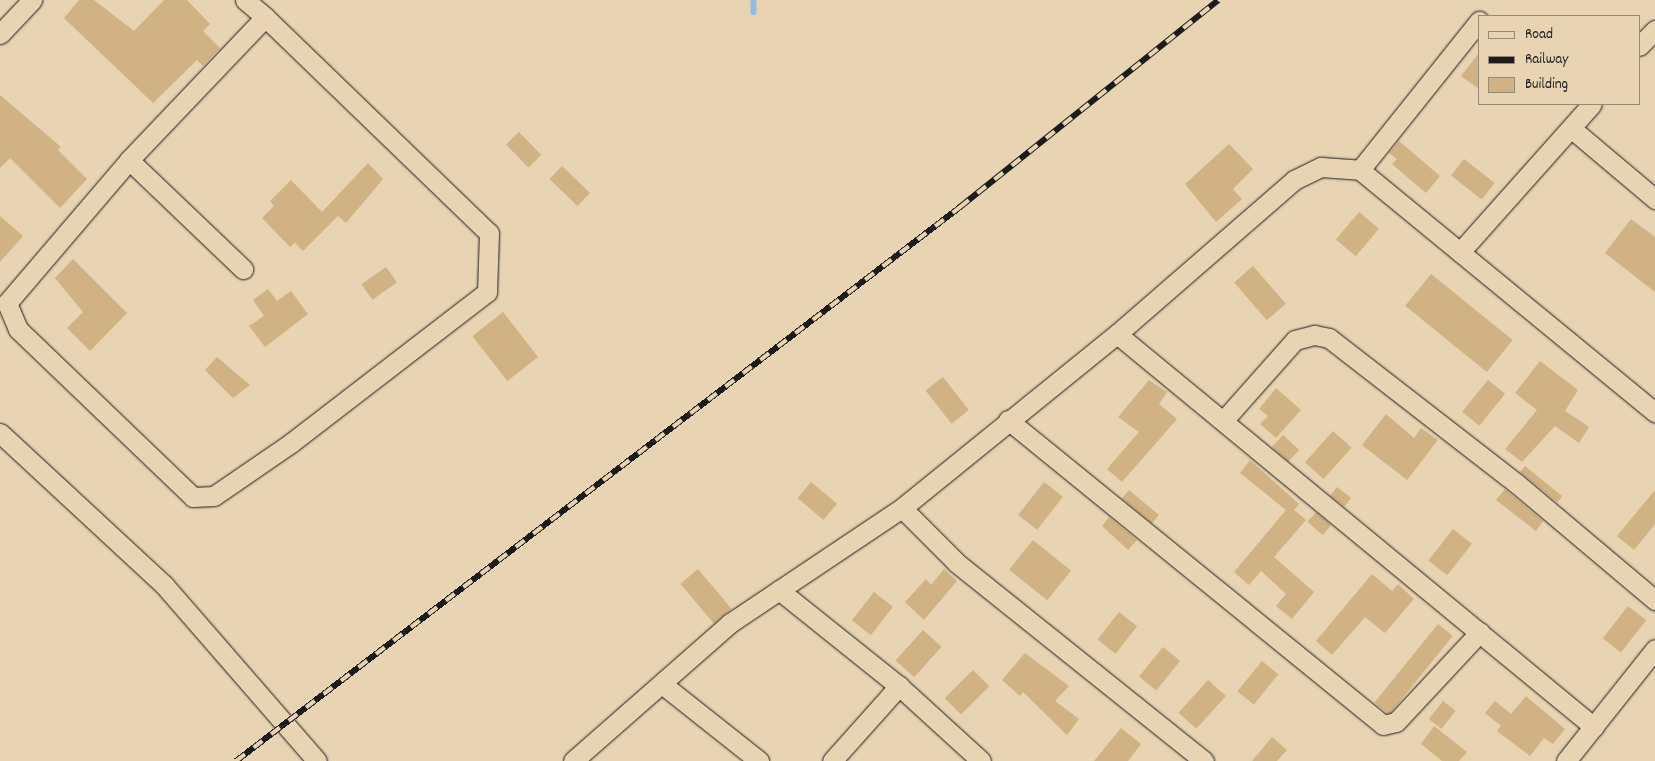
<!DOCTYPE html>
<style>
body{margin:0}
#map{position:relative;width:1655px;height:761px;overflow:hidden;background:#e8d3b2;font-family:Dekko,sans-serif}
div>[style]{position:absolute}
.stream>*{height:5.5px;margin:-2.75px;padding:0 2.75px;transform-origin:2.75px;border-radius:2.75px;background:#8dbde8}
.building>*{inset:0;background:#d0b284;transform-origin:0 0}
.roads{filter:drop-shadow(0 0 1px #1c1c1c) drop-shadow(0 0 1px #1c1c1c)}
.minor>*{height:19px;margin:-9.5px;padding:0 9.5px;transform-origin:9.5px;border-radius:9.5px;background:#e8d3b2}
.rail>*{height:5.5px;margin-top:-2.75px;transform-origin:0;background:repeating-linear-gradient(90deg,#e8d3b2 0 11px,#1c1c1c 0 22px);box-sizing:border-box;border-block:1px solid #1c1c1c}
span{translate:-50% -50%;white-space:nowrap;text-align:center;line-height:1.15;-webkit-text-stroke:4px #e8d3b2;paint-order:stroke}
.legend{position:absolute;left:1478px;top:15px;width:162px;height:90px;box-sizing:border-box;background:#e8d3b2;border:1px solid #968a76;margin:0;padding:6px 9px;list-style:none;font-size:15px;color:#1c1c1c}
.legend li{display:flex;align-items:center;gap:10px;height:25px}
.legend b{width:25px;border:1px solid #968a76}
</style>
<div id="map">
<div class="stream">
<div style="left:754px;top:0;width:12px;rotate:90deg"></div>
</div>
<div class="building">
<div style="clip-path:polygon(79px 0,94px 0,134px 31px,164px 0,187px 0,210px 24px,203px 31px,220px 48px,203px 66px,197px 60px,153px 103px,64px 18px)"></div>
<div style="clip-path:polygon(1479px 53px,1479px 89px,1461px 76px)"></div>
<div style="clip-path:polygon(0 95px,61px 147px,58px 150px,87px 179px,60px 208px,10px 158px,0 168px)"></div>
<div style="left:519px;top:132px;width:32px;height:18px;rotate:46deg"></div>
<div style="clip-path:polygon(1399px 141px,1440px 176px,1426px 193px,1392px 164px,1397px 159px,1389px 153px)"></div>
<div style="clip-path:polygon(1229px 144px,1253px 169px,1233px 189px,1242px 199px,1216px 222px,1185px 184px)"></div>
<div style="left:1464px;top:159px;width:39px;height:21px;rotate:38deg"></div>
<div style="clip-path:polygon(368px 163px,383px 179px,346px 223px,338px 216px,303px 251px,295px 243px,298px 240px,290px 247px,262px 218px,274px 206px,270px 201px,291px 180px,322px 212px)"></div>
<div style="left:562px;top:166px;width:39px;height:18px;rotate:44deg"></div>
<div style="left:1359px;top:212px;width:26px;height:36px;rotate:40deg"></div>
<div style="clip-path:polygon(0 216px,23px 236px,0 262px)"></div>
<div style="clip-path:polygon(1631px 219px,1655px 237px,1655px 292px,1605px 253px)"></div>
<div style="clip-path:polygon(73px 259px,127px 313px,90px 351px,67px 328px,83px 312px,55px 278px)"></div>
<div style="left:1253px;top:266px;width:50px;height:25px;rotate:49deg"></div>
<div style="left:386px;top:267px;width:19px;height:30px;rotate:55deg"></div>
<div style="left:1431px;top:274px;width:105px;height:41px;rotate:39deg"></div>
<div style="clip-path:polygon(268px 289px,277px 301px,291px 291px,308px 314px,265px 347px,249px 326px,264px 316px,253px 300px)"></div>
<div style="left:503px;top:312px;width:57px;height:39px;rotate:52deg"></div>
<div style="clip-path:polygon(217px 357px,250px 385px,233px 398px,205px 370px)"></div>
<div style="clip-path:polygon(1540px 361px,1578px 390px,1565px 411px,1589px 427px,1579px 443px,1555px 426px,1522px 462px,1505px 449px,1537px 410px,1515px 393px)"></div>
<div style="left:943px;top:377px;width:42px;height:22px;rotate:52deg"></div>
<div style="clip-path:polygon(1149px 380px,1167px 392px,1159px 404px,1177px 419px,1122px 482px,1107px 469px,1139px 432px,1118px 417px)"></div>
<div style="left:1488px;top:380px;width:22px;height:41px;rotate:39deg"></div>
<div style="clip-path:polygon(1276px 388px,1301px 410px,1276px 438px,1260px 424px,1268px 416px,1259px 409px)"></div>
<div style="clip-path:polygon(1386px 414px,1414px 438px,1421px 428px,1438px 440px,1407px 480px,1362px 445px)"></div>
<div style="left:1333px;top:431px;width:25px;height:42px;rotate:42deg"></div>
<div style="left:1283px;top:435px;width:22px;height:16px;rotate:43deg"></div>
<div style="clip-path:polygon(1250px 460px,1299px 504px,1294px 510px,1306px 520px,1274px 557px,1314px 592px,1292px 619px,1276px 606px,1286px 594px,1261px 571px,1249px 585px,1234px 572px,1286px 510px,1240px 473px)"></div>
<div style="left:1525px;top:466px;width:48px;height:8px;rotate:39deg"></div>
<div style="left:811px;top:482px;width:34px;height:21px;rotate:40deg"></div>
<div style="left:1044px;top:482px;width:24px;height:42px;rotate:38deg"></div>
<div style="left:1337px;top:487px;width:18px;height:11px;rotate:38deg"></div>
<div style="clip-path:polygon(1505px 489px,1543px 521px,1536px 531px,1496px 500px)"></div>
<div style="left:1129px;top:490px;width:39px;height:11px;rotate:40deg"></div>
<div style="clip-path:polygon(1655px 490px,1655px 524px,1634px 550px,1617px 536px)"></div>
<div style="left:1316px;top:512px;width:20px;height:13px;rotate:41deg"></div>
<div style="clip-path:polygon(1109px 517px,1137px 540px,1128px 550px,1102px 526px)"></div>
<div style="left:1453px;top:529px;width:24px;height:40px;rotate:38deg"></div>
<div style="left:1033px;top:540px;width:49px;height:38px;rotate:39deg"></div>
<div style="left:698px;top:569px;width:52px;height:23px;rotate:50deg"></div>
<div style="clip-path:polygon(944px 569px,957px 581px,924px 620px,905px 602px,926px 579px,931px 585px)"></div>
<div style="clip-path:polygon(1372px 574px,1392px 591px,1398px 584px,1414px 599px,1385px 633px,1365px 617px,1332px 655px,1316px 641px)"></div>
<div style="left:874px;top:592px;width:24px;height:36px;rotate:38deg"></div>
<div style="left:1628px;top:606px;width:23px;height:41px;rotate:38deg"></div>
<div style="left:1119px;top:612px;width:23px;height:35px;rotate:38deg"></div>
<div style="left:1438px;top:624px;width:19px;height:101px;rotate:39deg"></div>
<div style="left:923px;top:630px;width:25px;height:41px;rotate:42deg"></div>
<div style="left:1163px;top:647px;width:22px;height:38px;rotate:39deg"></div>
<div style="clip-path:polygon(1025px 653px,1069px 686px,1055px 701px,1079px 719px,1067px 735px,1023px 692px,1020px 696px,1002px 680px)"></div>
<div style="left:1262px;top:661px;width:21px;height:39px;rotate:39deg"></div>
<div style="left:973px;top:670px;width:23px;height:40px;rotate:45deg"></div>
<div style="left:1208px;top:680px;width:24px;height:44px;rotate:42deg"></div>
<div style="clip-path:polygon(1526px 696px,1565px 729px,1553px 744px,1544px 738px,1530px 756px,1497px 731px,1501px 726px,1485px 713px,1495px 701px,1511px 714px)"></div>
<div style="left:1443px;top:701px;width:16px;height:23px;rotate:38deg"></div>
<div style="clip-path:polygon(1434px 726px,1467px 752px,1459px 761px,1442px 761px,1421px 744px)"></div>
<div style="clip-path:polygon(1121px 728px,1141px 744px,1128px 761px,1094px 761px)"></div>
<div style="clip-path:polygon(1272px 737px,1287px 750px,1277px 761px,1252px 761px)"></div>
</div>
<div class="roads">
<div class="minor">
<div style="left:245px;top:0;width:26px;rotate:40deg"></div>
<div style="left:265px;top:17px;width:311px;rotate:44deg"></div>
<div style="left:489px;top:233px;width:59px;rotate:91.9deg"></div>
<div style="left:487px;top:292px;width:247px;rotate:142.4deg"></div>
<div style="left:291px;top:443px;width:93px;rotate:145.5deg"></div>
<div style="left:214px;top:496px;width:21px;rotate:177deg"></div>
<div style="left:193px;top:497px;width:243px;rotate:-136.2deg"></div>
<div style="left:18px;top:329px;width:28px;rotate:-113deg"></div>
<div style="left:7px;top:303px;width:188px;rotate:-49.5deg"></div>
<div style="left:129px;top:160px;width:197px;rotate:-46.4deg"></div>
<div style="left:0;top:34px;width:47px;rotate:-46.7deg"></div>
<div style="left:1639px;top:46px;width:23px;rotate:-45deg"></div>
<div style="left:1572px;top:129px;width:109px;rotate:40.1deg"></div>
<div style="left:129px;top:160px;width:158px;rotate:43.7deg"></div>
<div style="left:1360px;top:170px;width:191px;rotate:-51.4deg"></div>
<div style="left:1460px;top:252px;width:198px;rotate:-48.3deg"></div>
<div style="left:1117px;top:334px;width:618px;rotate:39.49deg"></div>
<div style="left:1008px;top:420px;width:483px;rotate:39.1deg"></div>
<div style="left:1383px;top:725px;width:13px;rotate:-13deg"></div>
<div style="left:1396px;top:722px;width:123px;rotate:-47deg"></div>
<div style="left:1223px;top:421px;width:108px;rotate:-48.4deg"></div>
<div style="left:1295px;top:340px;width:20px;rotate:-15deg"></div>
<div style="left:1314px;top:335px;width:15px;rotate:11deg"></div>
<div style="left:1329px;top:338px;width:237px;rotate:37.8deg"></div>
<div style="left:1516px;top:483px;width:182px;rotate:40.1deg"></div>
<div style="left:0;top:433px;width:224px;rotate:42.8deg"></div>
<div style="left:164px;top:585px;width:233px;rotate:49deg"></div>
<div style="left:779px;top:590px;width:154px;rotate:38.7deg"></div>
<div style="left:899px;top:686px;width:111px;rotate:42.4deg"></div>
<div style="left:662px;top:684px;width:124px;rotate:38.4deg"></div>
<div style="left:573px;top:761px;width:209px;rotate:-41.3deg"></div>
<div style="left:730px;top:623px;width:207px;rotate:-33.8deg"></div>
<div style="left:832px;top:761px;width:101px;rotate:-48.2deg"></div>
<div style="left:1204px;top:761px;width:318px;rotate:-141.3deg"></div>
<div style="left:956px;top:562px;width:76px;rotate:-135deg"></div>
<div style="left:902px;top:508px;width:277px;rotate:-39deg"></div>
<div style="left:1117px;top:334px;width:235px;rotate:-41deg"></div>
<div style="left:1294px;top:180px;width:30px;rotate:-26deg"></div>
<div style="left:1321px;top:167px;width:39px;rotate:4deg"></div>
<div style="left:1360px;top:170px;width:382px;rotate:39.4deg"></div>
<div style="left:1566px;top:761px;width:143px;rotate:-51.5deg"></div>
</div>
</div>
<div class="rail">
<div style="left:236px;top:761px;width:912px;rotate:-37.42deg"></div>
<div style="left:960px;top:207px;width:331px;rotate:-38.7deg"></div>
</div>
<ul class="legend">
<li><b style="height:6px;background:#e8d3b2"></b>Road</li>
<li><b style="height:6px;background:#1c1c1c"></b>Railway</li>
<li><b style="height:14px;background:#d0b284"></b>Building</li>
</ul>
</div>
